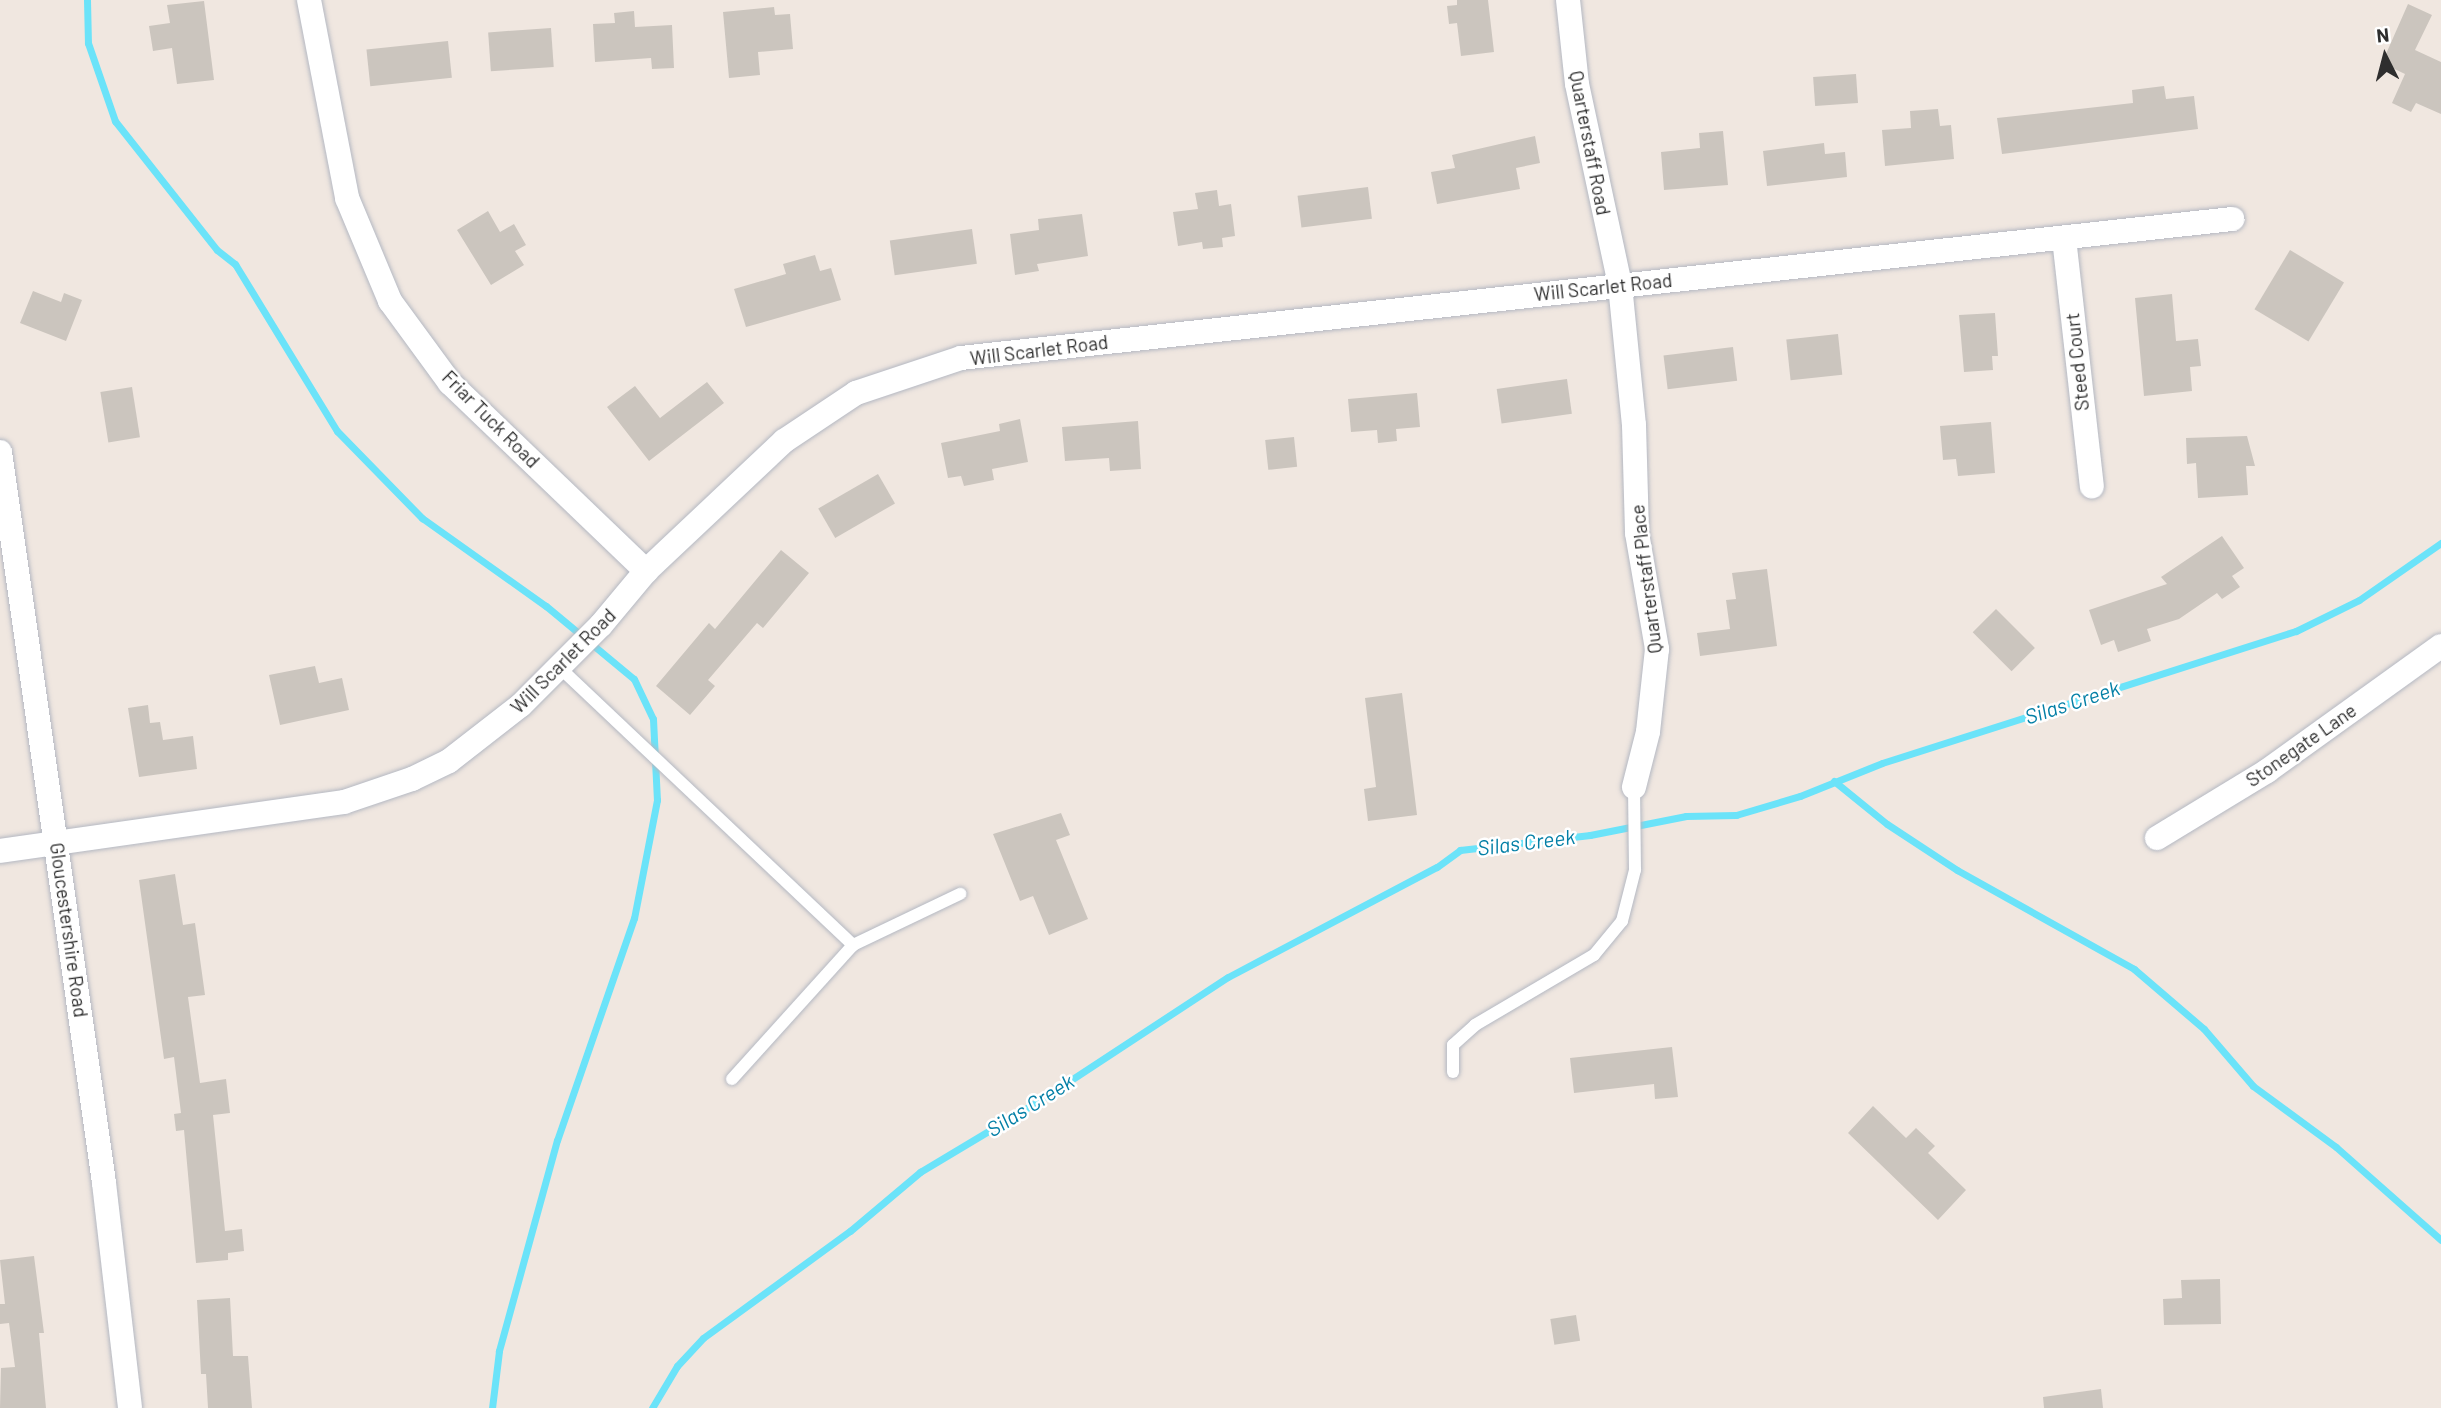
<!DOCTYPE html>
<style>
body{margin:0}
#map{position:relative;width:2441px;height:1408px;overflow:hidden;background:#f0e7e0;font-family:Barlow,sans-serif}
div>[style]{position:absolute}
.stream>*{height:7px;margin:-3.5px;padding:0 3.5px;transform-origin:3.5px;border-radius:3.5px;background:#6be3f9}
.building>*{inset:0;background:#cbc5be;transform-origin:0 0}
.roads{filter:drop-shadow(0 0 2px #b4b8c2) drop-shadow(0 0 2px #b4b8c2)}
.lane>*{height:12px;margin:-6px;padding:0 6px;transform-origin:6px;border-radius:6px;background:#fff}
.street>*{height:24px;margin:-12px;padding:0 12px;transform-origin:12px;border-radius:12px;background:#fff}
span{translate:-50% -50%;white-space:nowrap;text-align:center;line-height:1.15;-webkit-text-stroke:5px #fff;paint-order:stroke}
.street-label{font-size:19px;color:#2e2e2e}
.water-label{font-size:21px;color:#037fa6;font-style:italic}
.north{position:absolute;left:2350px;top:21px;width:70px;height:70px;-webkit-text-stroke:5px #fff;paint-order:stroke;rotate:354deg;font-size:19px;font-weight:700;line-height:28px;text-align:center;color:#2e2e2e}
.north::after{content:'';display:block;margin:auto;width:24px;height:32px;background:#2e2e2e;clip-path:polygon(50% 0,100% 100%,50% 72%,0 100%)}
</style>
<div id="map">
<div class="stream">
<div style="left:87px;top:0;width:43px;rotate:88.7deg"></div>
<div style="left:88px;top:43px;width:83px;rotate:70.9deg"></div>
<div style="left:115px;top:121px;width:164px;rotate:51.7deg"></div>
<div style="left:217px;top:250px;width:23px;rotate:38deg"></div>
<div style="left:235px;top:264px;width:196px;rotate:58.6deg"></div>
<div style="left:337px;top:431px;width:122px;rotate:45.7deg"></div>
<div style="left:422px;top:518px;width:152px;rotate:35.4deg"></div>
<div style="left:546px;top:606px;width:114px;rotate:39.7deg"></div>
<div style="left:634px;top:679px;width:44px;rotate:64.6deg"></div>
<div style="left:653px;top:719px;width:81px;rotate:87.2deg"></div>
<div style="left:657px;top:800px;width:120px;rotate:101deg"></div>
<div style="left:634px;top:918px;width:235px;rotate:109.1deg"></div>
<div style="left:557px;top:1140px;width:219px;rotate:105.4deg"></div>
<div style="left:499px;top:1351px;width:57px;rotate:97deg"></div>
<div style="left:1834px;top:781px;width:68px;rotate:39.1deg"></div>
<div style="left:1887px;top:824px;width:84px;rotate:33.3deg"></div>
<div style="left:1957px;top:870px;width:203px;rotate:29.2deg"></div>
<div style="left:2134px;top:969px;width:92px;rotate:40.6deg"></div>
<div style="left:2204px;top:1029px;width:75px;rotate:49.3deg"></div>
<div style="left:2253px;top:1086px;width:103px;rotate:36.3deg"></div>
<div style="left:2336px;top:1147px;width:140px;rotate:41.5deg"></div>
<div style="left:652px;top:1408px;width:49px;rotate:-59.2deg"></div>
<div style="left:677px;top:1366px;width:38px;rotate:-47deg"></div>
<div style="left:703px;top:1338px;width:182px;rotate:-36.1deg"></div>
<div style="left:850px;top:1231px;width:92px;rotate:-40.1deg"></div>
<div style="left:920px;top:1172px;width:142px;rotate:-30.9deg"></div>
<div style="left:1042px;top:1099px;width:222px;rotate:-33.3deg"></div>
<div style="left:1228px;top:977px;width:236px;rotate:-27.8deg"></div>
<div style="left:1437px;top:867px;width:29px;rotate:-36deg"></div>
<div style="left:1460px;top:850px;width:131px;rotate:-6.6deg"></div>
<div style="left:1590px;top:835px;width:98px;rotate:-11.2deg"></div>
<div style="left:1686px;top:816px;width:50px;rotate:-1.1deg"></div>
<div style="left:1736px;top:815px;width:67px;rotate:-16.5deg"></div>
<div style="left:1800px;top:796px;width:88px;rotate:-21.9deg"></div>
<div style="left:1882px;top:763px;width:435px;rotate:-17.7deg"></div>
<div style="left:2296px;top:631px;width:70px;rotate:-26.2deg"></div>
<div style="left:2359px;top:600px;width:100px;rotate:-34.8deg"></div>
</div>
<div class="building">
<div style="clip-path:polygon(1457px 0,1488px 0,1494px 52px,1461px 56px,1457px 23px,1449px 24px,1447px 6px,1457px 5px)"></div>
<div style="clip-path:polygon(204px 1px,214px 80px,177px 84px,172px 48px,153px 51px,149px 26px,170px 23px,167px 5px)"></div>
<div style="clip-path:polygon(2408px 4px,2432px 15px,2415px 50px,2441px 62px,2441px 114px,2416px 103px,2411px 112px,2392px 103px,2405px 74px,2382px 63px)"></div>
<div style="clip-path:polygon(774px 7px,775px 15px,790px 14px,793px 49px,758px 52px,760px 75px,729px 78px,723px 12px)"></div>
<div style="clip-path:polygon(634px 11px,635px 27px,672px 25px,674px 68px,652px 69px,651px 58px,595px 62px,593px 24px,615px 23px,614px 13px)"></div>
<div style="left:551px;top:28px;width:39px;height:63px;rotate:86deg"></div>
<div style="left:448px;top:41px;width:37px;height:82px;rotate:84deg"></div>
<div style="left:1856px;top:74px;width:29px;height:43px;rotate:86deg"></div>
<div style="clip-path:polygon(2164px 86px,2166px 99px,2194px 96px,2198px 129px,2002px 154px,1997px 118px,2133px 103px,2132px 90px)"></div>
<div style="clip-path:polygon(1938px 109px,1940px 126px,1951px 125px,1954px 159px,1885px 166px,1882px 130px,1911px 128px,1910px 111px)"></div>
<div style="clip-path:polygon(1723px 131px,1728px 185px,1664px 190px,1661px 152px,1700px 148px,1699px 133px)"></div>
<div style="clip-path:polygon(1535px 136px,1540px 163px,1516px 168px,1520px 189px,1437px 204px,1431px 172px,1455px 168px,1452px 155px)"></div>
<div style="clip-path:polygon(1824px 143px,1825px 154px,1845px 152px,1847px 177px,1767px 186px,1763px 151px)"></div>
<div style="left:1368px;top:187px;width:32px;height:71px;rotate:83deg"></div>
<div style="clip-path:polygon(1217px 190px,1219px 206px,1231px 204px,1235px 236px,1222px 238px,1223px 247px,1203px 249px,1202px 242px,1178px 246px,1173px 212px,1198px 209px,1195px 193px)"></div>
<div style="clip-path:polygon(488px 211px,500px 232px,514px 224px,526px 245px,515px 251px,524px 265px,491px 285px,457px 230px)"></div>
<div style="clip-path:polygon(1082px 214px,1088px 256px,1037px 264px,1039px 271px,1015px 275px,1010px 234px,1039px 230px,1038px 219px)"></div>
<div style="left:972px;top:229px;width:35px;height:83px;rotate:82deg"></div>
<div style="left:2290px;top:250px;width:63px;height:69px;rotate:31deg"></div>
<div style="clip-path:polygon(815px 255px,820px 271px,831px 268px,841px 300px,746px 327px,734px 289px,786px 274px,783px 264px)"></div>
<div style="clip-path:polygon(33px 291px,61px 302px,64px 293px,82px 300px,66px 341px,20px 323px)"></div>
<div style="clip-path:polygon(2172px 294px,2176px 341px,2198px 339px,2201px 366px,2190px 367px,2192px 391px,2144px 396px,2135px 298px)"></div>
<div style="clip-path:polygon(1995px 313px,1998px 356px,1992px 356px,1993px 370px,1964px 372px,1959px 315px)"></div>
<div style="left:1838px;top:334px;width:41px;height:52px;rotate:84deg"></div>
<div style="left:1733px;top:347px;width:34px;height:70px;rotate:83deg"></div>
<div style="left:1567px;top:379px;width:35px;height:71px;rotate:82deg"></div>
<div style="clip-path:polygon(707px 382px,724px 403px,649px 461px,607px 407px,635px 386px,660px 418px)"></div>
<div style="left:132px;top:387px;width:51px;height:32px;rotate:81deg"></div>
<div style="clip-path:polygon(1417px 393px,1420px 427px,1396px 429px,1397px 441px,1378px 443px,1377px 430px,1351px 432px,1348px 399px)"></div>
<div style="clip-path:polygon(1020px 419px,1028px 462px,992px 469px,994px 480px,964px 486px,961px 476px,948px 478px,941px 443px,1000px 431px,999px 424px)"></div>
<div style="clip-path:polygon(1138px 421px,1141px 469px,1110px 471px,1109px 458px,1065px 461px,1062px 427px)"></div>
<div style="clip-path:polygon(1991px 422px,1995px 473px,1958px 476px,1956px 459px,1943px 460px,1940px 426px)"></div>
<div style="clip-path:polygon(2247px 436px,2255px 466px,2246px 466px,2248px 495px,2198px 498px,2196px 463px,2187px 464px,2186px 438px)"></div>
<div style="left:1294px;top:437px;width:30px;height:29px;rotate:84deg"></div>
<div style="left:878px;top:474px;width:34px;height:69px;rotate:60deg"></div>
<div style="clip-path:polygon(2222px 536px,2244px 568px,2232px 576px,2240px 587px,2222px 599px,2217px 593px,2179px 619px,2147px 629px,2151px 641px,2118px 652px,2114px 640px,2101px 645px,2089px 610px,2167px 584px,2161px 577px)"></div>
<div style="clip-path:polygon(781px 550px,809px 573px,763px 628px,757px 623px,708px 680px,715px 686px,690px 715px,656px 686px,709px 623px,715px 629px)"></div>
<div style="clip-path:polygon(1767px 569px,1777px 646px,1700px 656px,1697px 633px,1730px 629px,1726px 600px,1736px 599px,1732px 573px)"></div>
<div style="left:1996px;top:609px;width:55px;height:33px;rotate:45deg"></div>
<div style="clip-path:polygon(315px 666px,319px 683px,342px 678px,349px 710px,280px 725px,269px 675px)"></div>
<div style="clip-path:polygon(1402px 693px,1417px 815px,1368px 821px,1364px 789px,1376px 787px,1365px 698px)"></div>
<div style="clip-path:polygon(148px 705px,150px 723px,160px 722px,163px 740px,193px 736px,197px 769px,139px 777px,128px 708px)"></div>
<div style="clip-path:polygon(1061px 813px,1070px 835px,1056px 840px,1088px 919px,1049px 935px,1033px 896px,1020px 901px,993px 834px)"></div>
<div style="clip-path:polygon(175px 874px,183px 925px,195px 923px,205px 995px,188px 997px,200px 1083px,226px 1079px,230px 1113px,213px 1115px,225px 1231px,242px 1229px,244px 1251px,228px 1253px,228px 1260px,196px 1263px,184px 1130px,176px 1131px,174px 1114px,181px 1113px,174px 1057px,164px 1059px,139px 880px)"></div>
<div style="clip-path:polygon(1672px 1047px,1678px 1097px,1655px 1099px,1654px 1084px,1574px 1093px,1570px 1058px)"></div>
<div style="clip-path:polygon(1873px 1106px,1906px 1138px,1916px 1128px,1935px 1146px,1928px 1153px,1966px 1190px,1938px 1220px,1848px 1133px)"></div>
<div style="clip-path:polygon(34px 1256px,44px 1333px,39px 1333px,46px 1408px,0 1408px,1px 1368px,15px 1367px,9px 1323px,0 1324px,0 1304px,5px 1304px,0 1260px)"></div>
<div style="clip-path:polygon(2220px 1279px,2221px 1324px,2164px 1325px,2163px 1299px,2182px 1298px,2181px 1280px)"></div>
<div style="clip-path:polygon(230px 1298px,233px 1356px,248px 1356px,252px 1408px,208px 1408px,206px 1374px,201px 1374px,197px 1300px)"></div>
<div style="left:1576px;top:1315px;width:26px;height:26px;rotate:81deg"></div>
<div style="clip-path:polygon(2101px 1389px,2103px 1408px,2044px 1408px,2043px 1397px)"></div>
</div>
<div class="roads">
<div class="lane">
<div style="left:559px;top:667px;width:405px;rotate:43.4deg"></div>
<div style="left:853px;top:945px;width:119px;rotate:-25.5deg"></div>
<div style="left:1453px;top:1072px;width:27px;rotate:-90deg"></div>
<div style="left:1453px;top:1045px;width:30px;rotate:-42deg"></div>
<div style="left:1475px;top:1025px;width:138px;rotate:-30.5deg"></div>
<div style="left:1594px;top:955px;width:44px;rotate:-50.5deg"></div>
<div style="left:1622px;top:921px;width:53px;rotate:-75.7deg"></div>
<div style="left:1635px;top:870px;width:83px;rotate:-90.7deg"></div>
<div style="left:732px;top:1079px;width:181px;rotate:-47.9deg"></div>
</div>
<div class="street">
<div style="left:309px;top:0;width:202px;rotate:79.1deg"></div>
<div style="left:347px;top:198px;width:112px;rotate:67.3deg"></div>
<div style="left:390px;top:301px;width:102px;rotate:53.8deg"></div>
<div style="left:450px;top:383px;width:272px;rotate:43.8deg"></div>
<div style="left:1568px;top:0;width:84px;rotate:83.9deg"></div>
<div style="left:1577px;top:84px;width:206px;rotate:77.9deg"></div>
<div style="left:1620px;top:285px;width:141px;rotate:84.3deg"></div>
<div style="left:1634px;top:425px;width:108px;rotate:88.4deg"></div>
<div style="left:1637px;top:533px;width:118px;rotate:80.2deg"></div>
<div style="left:1657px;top:649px;width:83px;rotate:96.2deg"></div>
<div style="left:1648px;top:732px;width:57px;rotate:104.3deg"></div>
<div style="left:2064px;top:238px;width:250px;rotate:83.6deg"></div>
<div style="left:0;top:452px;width:738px;rotate:81.9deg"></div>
<div style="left:104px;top:1183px;width:226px;rotate:83.4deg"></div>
<div style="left:2157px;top:838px;width:129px;rotate:-31.3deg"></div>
<div style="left:2267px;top:771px;width:214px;rotate:-35.7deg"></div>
<div style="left:0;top:851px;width:347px;rotate:-8.1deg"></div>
<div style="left:344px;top:802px;width:72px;rotate:-18.7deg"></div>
<div style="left:412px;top:779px;width:41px;rotate:-25.9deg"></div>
<div style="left:449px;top:761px;width:91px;rotate:-37.9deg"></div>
<div style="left:521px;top:705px;width:113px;rotate:-45deg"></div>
<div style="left:601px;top:625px;width:70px;rotate:-50.2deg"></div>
<div style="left:646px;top:571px;width:190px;rotate:-43.3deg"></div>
<div style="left:784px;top:441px;width:87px;rotate:-33.7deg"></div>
<div style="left:856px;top:393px;width:111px;rotate:-18.4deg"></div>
<div style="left:961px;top:358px;width:1279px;rotate:-6.24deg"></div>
</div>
</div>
<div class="street-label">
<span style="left:1590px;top:143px;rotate:79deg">Quarterstaff Road</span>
<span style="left:1603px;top:287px;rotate:-6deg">Will Scarlet Road</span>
<span style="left:1039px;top:350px;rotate:-7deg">Will Scarlet Road</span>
<span style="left:2077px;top:362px;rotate:-96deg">Steed Court</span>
<span style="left:491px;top:419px;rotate:45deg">Friar Tuck Road</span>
<span style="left:1646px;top:579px;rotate:-97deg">Quarterstaff Place</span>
<span style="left:563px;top:661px;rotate:-45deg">Will Scarlet Road</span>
<span style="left:2301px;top:745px;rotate:-35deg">Stonegate Lane</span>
<span style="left:69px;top:930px;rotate:82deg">Gloucestershire Road</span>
</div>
<div class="water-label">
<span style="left:2072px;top:702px;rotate:-18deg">Silas Creek</span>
<span style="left:1526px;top:842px;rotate:-7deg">Silas Creek</span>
<span style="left:1030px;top:1105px;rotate:-32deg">Silas Creek</span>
</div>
<div class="north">N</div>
</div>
